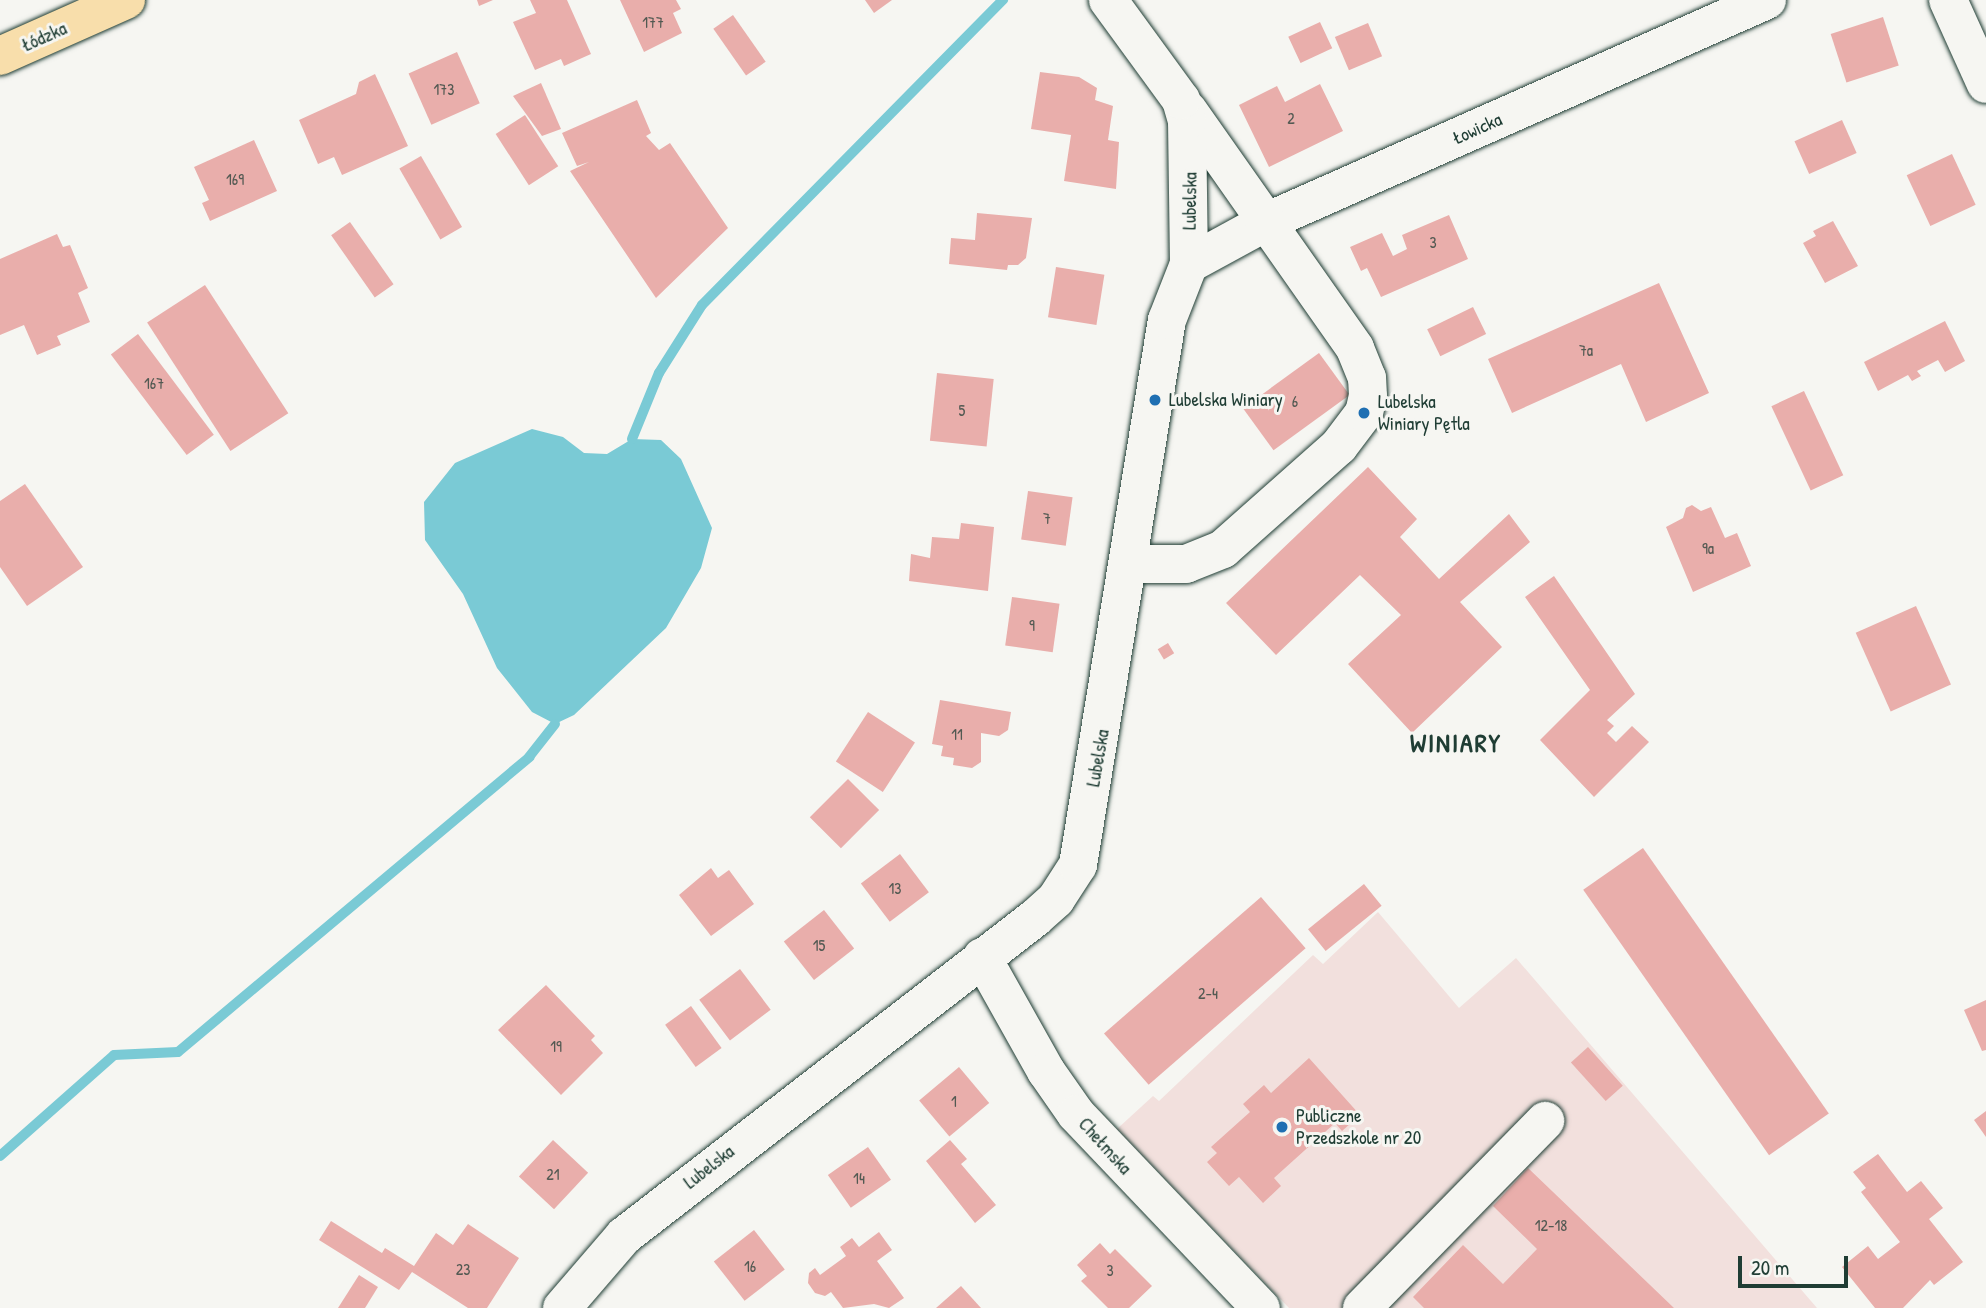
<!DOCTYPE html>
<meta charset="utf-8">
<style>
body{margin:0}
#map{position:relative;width:1986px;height:1308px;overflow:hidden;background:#f6f6f2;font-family:"Patrick Hand",sans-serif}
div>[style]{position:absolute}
.built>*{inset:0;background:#f2e0dd}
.water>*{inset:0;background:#7acad5}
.stream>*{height:10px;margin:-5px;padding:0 5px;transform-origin:5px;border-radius:5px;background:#7acad5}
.building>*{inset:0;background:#e9aeab;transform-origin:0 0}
.roads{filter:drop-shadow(0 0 2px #1f3d34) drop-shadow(0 0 2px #1f3d34)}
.minor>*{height:38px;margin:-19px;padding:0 19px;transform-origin:19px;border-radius:19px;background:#f6f6f2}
.major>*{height:38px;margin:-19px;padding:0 19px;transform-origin:19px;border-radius:19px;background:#f8deab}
.dots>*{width:19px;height:19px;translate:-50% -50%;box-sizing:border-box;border:4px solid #f6f6f2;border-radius:50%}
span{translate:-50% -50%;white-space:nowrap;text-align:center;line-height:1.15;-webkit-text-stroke:6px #f6f6f2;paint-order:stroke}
.number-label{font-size:16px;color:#525952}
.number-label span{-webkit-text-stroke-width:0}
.street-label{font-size:19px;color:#1f3d34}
.poi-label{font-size:19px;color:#1f3d34}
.left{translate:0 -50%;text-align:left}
.district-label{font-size:26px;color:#1f3d34;font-weight:700;letter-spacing:2px}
.scale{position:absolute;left:1738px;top:1256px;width:110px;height:32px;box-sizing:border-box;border:4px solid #1f3d34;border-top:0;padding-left:9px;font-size:21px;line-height:24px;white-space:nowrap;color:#1f3d34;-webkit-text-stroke:5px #f6f6f2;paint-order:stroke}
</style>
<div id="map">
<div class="built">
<div style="clip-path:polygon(1378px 912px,1459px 1008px,1516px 958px,1817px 1308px,1289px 1308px,1117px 1129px,1153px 1096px,1159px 1101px,1313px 955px,1323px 964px)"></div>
</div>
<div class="water">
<div style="clip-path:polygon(532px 429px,563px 437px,584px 453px,607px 454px,632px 439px,661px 440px,681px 459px,712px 528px,701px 568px,666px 628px,574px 715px,555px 724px,532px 712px,497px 668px,463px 594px,425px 540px,424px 502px,455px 463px)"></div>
</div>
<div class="stream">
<div style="left:632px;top:439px;width:71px;rotate:-67.8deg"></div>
<div style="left:659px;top:373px;width:80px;rotate:-57.7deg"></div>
<div style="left:702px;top:305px;width:429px;rotate:-45.4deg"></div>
<div style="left:0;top:1156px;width:152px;rotate:-41.5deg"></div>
<div style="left:114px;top:1055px;width:64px;rotate:-2.7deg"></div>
<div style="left:178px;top:1052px;width:459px;rotate:-40deg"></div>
<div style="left:529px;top:757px;width:42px;rotate:-51.8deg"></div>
</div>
<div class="building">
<div style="clip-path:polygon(477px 0,493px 0,479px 6px)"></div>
<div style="clip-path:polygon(530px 0,567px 0,591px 54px,564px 66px,561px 59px,535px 70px,513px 22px,536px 13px)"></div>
<div style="clip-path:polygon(620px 0,676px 0,681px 9px,673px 13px,682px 33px,644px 52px)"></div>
<div style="clip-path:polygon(865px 0,892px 0,874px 13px)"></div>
<div style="left:733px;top:15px;width:57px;height:24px;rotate:55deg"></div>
<div style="left:1883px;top:17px;width:51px;height:55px;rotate:72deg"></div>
<div style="left:1320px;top:22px;width:29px;height:35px;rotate:65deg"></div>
<div style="left:1368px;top:23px;width:36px;height:36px;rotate:67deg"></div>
<div style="left:457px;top:52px;width:56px;height:53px;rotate:66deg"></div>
<div style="clip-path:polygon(1040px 72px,1079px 77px,1097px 88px,1095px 100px,1113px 106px,1108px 140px,1119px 142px,1116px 189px,1064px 181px,1071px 135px,1031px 129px)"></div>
<div style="clip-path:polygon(375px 74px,408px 146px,342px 175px,334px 157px,318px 164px,299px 120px,356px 94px,359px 82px)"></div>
<div style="clip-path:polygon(541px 83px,561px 129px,542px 136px,513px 96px)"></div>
<div style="clip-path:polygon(1320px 84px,1343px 131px,1269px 167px,1239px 105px,1277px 86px,1285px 102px)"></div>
<div style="clip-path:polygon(637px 100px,651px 133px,646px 136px,659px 150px,670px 143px,728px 228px,656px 298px,570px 171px,589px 162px,577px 166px,562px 133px)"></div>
<div style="left:525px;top:115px;width:61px;height:35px;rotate:57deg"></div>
<div style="left:1842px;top:120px;width:36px;height:52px;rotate:66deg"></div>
<div style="clip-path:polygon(254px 140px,277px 191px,210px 221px,202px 203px,209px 200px,194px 167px)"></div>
<div style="left:1952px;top:154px;width:56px;height:50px;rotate:65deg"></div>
<div style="left:421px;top:156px;width:82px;height:25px;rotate:60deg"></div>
<div style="clip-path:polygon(977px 213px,1032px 218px,1026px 258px,1018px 265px,1008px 265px,1007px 270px,949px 264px,951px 238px,975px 240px)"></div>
<div style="clip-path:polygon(1449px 215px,1468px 259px,1381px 297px,1367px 268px,1361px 271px,1350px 247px,1382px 233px,1393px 256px,1407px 249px,1402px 235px)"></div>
<div style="clip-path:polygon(1833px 221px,1858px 266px,1825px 283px,1803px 243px,1816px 236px,1813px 231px)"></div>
<div style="left:350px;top:222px;width:76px;height:23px;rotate:55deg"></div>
<div style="clip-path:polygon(57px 234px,63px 247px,70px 245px,88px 288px,78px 293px,90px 322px,57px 336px,61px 345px,37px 355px,24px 325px,0 335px,0 259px)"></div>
<div style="left:1056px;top:267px;width:49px;height:51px;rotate:9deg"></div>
<div style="clip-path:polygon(1659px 283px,1709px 393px,1646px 422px,1621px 364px,1512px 413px,1488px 359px)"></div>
<div style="left:205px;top:285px;width:153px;height:69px;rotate:57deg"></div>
<div style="left:1473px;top:307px;width:30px;height:51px;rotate:64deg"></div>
<div style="clip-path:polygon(1945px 321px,1965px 361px,1945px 372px,1938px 360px,1917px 371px,1921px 376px,1912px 381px,1908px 375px,1878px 391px,1864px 362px)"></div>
<div style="left:138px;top:334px;width:126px;height:34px;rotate:53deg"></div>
<div style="left:1319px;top:353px;width:52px;height:94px;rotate:54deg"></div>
<div style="left:937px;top:373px;width:57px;height:68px;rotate:6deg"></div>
<div style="left:1804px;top:391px;width:93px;height:36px;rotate:65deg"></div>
<div style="clip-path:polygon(1368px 467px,1417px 519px,1400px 537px,1439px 579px,1509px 514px,1530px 542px,1460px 602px,1502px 647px,1412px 733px,1348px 664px,1401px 615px,1360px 575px,1276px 655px,1226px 603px)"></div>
<div style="clip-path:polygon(25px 484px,83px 567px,27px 606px,0 567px,0 501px)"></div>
<div style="left:1028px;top:491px;width:45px;height:49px;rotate:8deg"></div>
<div style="clip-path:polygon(1692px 505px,1701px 511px,1711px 507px,1725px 538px,1737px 533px,1751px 566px,1693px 592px,1666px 527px,1683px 518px,1686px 508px)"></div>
<div style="clip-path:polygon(961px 523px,994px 527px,988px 591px,909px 581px,911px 554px,930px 558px,932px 537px,959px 539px)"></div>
<div style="clip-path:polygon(1554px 576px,1635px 694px,1607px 720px,1614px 726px,1607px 733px,1616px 742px,1632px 726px,1649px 742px,1594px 797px,1540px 740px,1590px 690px,1525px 597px)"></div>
<div style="left:1012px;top:597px;width:48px;height:49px;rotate:8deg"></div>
<div style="left:1916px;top:606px;width:86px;height:66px;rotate:66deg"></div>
<div style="left:1168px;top:643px;width:12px;height:12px;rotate:59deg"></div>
<div style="clip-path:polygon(940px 700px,1011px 712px,1008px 730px,999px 736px,981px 733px,981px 762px,972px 768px,953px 765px,954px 758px,941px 756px,943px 746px,932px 744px)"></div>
<div style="left:868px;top:712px;width:56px;height:59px;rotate:33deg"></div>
<div style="left:848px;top:779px;width:44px;height:54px;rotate:45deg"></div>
<div style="left:1643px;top:848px;width:324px;height:73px;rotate:55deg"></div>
<div style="left:900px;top:854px;width:48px;height:49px;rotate:53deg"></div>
<div style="clip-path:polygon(711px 868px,718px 878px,729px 870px,754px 904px,711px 936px,679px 895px)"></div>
<div style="left:1364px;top:884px;width:28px;height:72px;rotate:51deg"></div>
<div style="left:1261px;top:897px;width:68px;height:208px;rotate:49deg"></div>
<div style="left:824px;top:910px;width:49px;height:51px;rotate:52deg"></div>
<div style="left:740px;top:969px;width:51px;height:51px;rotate:53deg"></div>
<div style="clip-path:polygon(546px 985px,595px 1036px,591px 1040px,603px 1053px,561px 1095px,498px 1030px)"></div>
<div style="clip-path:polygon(1986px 1000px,1986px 1050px,1982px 1051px,1964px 1010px)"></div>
<div style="left:691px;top:1006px;width:52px;height:32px;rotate:54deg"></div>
<div style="left:1588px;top:1047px;width:52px;height:23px;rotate:48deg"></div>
<div style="clip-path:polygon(1309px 1058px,1360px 1115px,1342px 1131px,1335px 1123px,1274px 1178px,1281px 1186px,1263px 1203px,1239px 1177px,1229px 1186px,1207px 1162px,1217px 1153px,1211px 1147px,1250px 1112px,1243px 1104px,1264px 1085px,1271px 1093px)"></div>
<div style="left:959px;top:1067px;width:47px;height:52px;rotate:50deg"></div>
<div style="clip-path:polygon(1986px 1111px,1986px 1137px,1974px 1120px)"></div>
<div style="left:553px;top:1140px;width:48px;height:50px;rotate:43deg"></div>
<div style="clip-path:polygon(950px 1140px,967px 1159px,961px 1164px,996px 1205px,975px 1223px,926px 1161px)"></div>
<div style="left:868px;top:1147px;width:40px;height:49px;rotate:55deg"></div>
<div style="clip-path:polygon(1878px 1154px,1907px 1192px,1921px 1181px,1943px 1208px,1929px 1219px,1963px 1262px,1934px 1285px,1930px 1280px,1903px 1308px,1875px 1308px,1842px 1267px,1868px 1246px,1878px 1259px,1900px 1242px,1861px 1192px,1866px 1188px,1853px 1172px)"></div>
<div style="clip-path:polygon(1528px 1168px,1674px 1308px,1424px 1308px,1413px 1297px,1463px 1245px,1503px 1284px,1537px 1249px,1493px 1206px)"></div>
<div style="clip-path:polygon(331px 1221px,382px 1253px,385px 1248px,414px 1266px,436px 1233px,453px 1245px,468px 1224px,519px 1258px,487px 1308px,468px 1308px,412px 1272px,399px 1290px,319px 1240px)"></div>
<div style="left:754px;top:1230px;width:50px;height:51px;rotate:52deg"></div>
<div style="clip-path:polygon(879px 1232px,892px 1250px,877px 1261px,904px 1298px,889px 1308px,874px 1304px,843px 1308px,831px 1292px,825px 1296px,815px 1293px,808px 1283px,809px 1273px,815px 1268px,820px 1275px,846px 1256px,840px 1247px,852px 1238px,859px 1247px)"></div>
<div style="clip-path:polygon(1100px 1243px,1110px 1254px,1115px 1249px,1152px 1286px,1129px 1308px,1108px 1308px,1081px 1281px,1087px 1276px,1077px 1265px)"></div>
<div style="clip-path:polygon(359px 1275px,378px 1287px,365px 1308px,338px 1308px)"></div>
<div style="clip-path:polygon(961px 1286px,981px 1308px,936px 1308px)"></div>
</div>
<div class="roads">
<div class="minor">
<div style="left:1948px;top:0;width:92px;rotate:65.7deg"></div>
<div style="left:1189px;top:264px;width:88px;rotate:-28.6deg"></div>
<div style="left:1266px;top:222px;width:548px;rotate:-23.9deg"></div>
<div style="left:1129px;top:564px;width:57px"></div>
<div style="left:1186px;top:564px;width:40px;rotate:-22deg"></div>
<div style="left:1223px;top:549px;width:155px;rotate:-41.6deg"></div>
<div style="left:1339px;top:446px;width:41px;rotate:-52.9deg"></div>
<div style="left:1364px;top:413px;width:17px;rotate:-77deg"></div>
<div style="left:1368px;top:396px;width:18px;rotate:-93deg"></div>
<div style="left:1367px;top:378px;width:32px;rotate:-112deg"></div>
<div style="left:1355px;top:348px;width:291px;rotate:-125.1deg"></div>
<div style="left:982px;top:957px;width:131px;rotate:60.7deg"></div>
<div style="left:1046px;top:1071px;width:52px;rotate:55.1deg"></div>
<div style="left:1076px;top:1114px;width:268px;rotate:46.4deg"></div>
<div style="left:562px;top:1308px;width:95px;rotate:-49.3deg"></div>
<div style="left:624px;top:1236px;width:520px;rotate:-37.73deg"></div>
<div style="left:1035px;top:918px;width:28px;rotate:-42deg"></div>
<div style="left:1056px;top:899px;width:40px;rotate:-57.1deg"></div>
<div style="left:1078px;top:865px;width:552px;rotate:-80.73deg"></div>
<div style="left:1167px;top:320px;width:60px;rotate:-68.6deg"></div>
<div style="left:1189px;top:264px;width:143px;rotate:-90.8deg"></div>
<div style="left:1187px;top:121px;width:22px;rotate:-106deg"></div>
<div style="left:1181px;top:100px;width:124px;rotate:-126.1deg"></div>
<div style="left:1362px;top:1308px;width:262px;rotate:-45.6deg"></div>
</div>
<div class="major">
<div style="left:0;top:56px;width:138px;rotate:-24deg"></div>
</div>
</div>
<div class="dots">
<div style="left:1155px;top:400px;background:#1f6fb2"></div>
<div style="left:1364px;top:413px;background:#1f6fb2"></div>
<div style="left:1282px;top:1127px;background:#1f6fb2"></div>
</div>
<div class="number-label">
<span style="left:653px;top:22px">177</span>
<span style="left:444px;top:89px">173</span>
<span style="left:1291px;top:118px">2</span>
<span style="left:235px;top:179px">169</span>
<span style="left:1433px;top:242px">3</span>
<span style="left:1586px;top:350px">7a</span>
<span style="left:154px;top:383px">167</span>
<span style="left:1295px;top:401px">6</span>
<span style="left:962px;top:410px">5</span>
<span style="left:1047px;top:518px">7</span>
<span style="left:1708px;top:548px">9a</span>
<span style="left:1032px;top:625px">9</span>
<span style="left:957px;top:734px">11</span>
<span style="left:895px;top:888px">13</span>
<span style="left:819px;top:945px">15</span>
<span style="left:1208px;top:993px">2-4</span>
<span style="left:556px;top:1046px">19</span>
<span style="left:954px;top:1101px">1</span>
<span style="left:553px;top:1174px">21</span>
<span style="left:859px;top:1178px">14</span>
<span style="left:1551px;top:1225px">12-18</span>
<span style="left:750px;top:1266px">16</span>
<span style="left:463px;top:1269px">23</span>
<span style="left:1110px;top:1270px">3</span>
</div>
<div class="street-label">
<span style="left:44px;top:37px;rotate:-24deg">Łódzka</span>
<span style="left:1477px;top:129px;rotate:-24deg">Łowicka</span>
<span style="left:1190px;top:201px;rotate:-89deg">Lubelska</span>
<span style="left:1098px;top:758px;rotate:-80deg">Lubelska</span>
<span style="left:1105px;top:1146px;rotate:48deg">Chełmska</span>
<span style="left:709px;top:1167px;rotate:-38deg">Lubelska</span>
</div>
<div class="poi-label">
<span class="left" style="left:1169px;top:400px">Lubelska Winiary</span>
<span class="left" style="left:1378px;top:413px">Lubelska<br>Winiary Pętla</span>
<span class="left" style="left:1296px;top:1127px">Publiczne<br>Przedszkole nr 20</span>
</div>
<div class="district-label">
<span style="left:1456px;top:743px">WINIARY</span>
</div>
<div class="scale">20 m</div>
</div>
